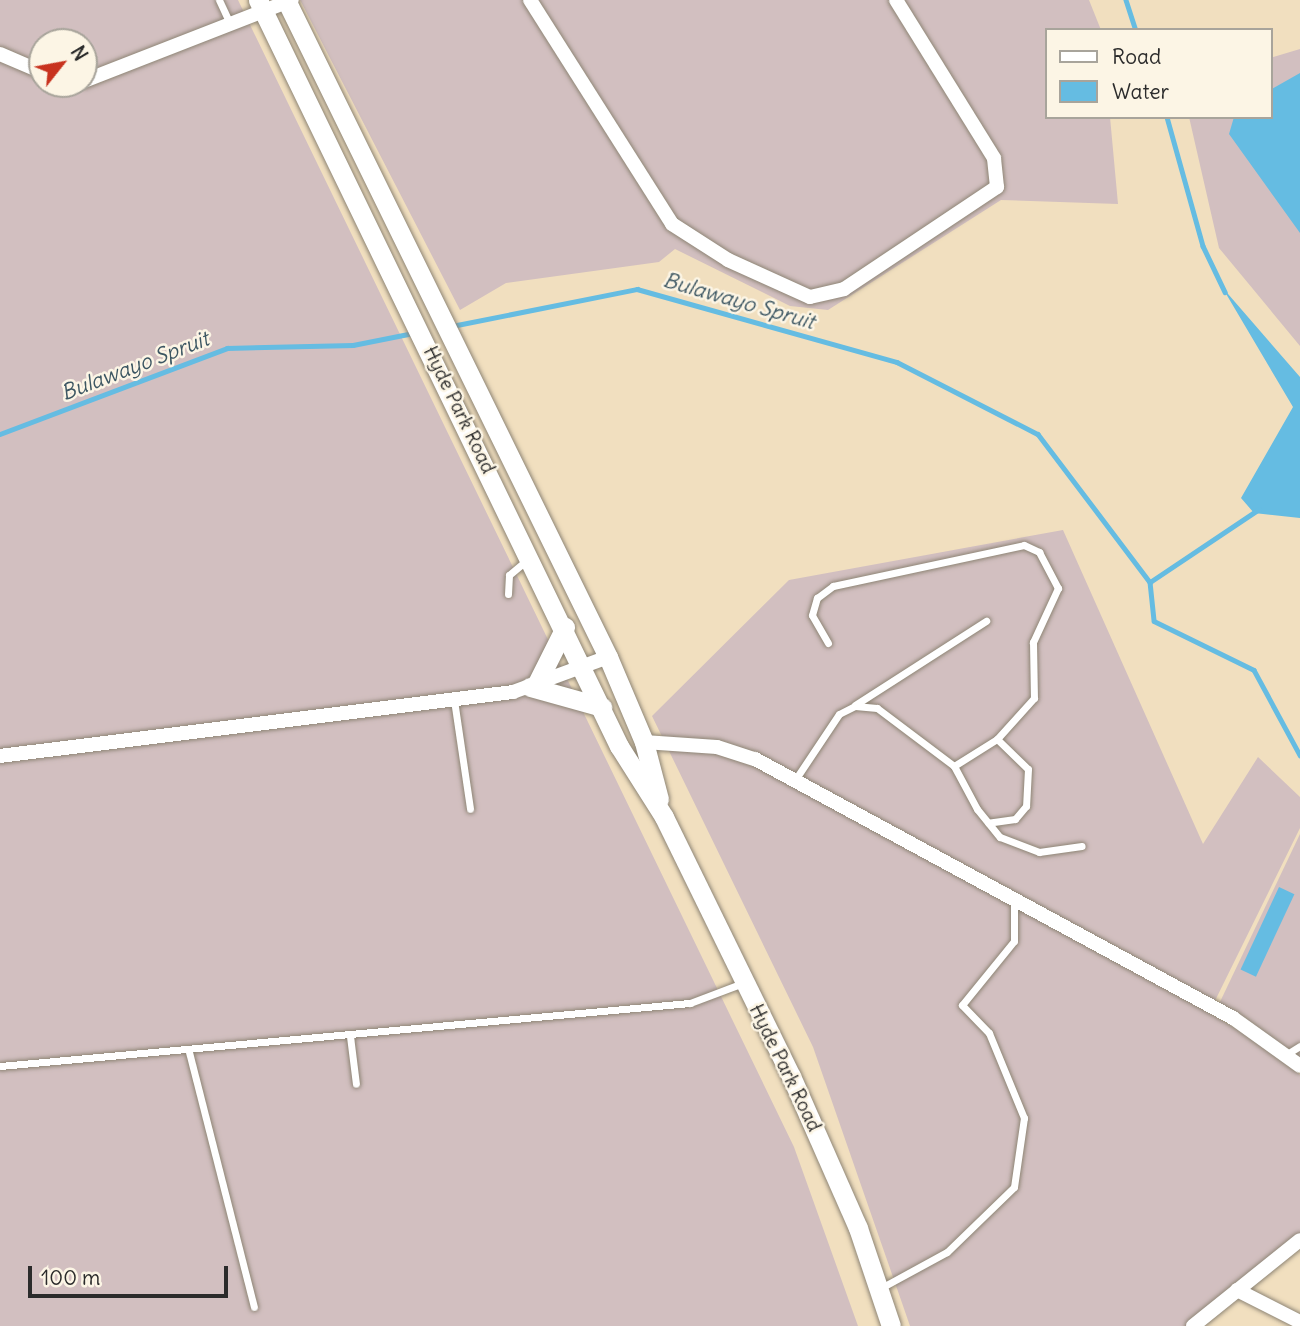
<!DOCTYPE html>
<style>
body{margin:0}
#map{position:relative;width:1300px;height:1326px;overflow:hidden;background:#f1dfbf;font-family:Delius,sans-serif}
div>[style]{position:absolute}
.industrial>*{inset:0;background:#d2bfc0}
.water>*{inset:0;background:#65bce2;transform-origin:0 0}
.stream>*{height:4.5px;margin:-2.25px;padding:0 2.25px;transform-origin:2.25px;border-radius:2.25px;background:#65bce2}
.roads{filter:drop-shadow(0 0 2px #8e8575) drop-shadow(0 0 2px #8e8575)}
.lane>*{height:7px;margin:-3.5px;padding:0 3.5px;transform-origin:3.5px;border-radius:3.5px;background:#fff}
.street>*{height:14px;margin:-7px;padding:0 7px;transform-origin:7px;border-radius:7px;background:#fff}
.secondary>*{height:19px;margin:-9.5px;padding:0 9.5px;transform-origin:9.5px;border-radius:9.5px;background:#fff}
span{translate:-50% -50%;white-space:nowrap;text-align:center;line-height:1.15;-webkit-text-stroke:5px #fcf5e5;paint-order:stroke}
.street-label{font-size:19px;color:#2b2b2b}
.water-label{font-size:21px;color:#3c5662;font-style:italic}
.legend{position:absolute;left:1045px;top:28px;width:228px;height:91px;box-sizing:border-box;background:#fcf5e5;border:2px solid #a8a49b;margin:0;padding:9px 12px;list-style:none;font-size:21px;color:#2b2b2b}
.legend li{display:flex;align-items:center;gap:14px;height:35px}
.legend b{width:35px;border:2px solid #a8a49b}
.north{position:absolute;left:28px;top:28px;width:70px;height:70px;box-sizing:border-box;background:#fcf5e5;border:2px solid #a8a49b;border-radius:50%;rotate:59deg;font-size:19px;font-weight:700;line-height:28px;text-align:center;color:#2b2b2b}
.north::after{content:'';display:block;margin:auto;width:24px;height:32px;background:#c8321e;clip-path:polygon(50% 0,100% 100%,50% 72%,0 100%)}
.scale{position:absolute;left:28px;top:1266px;width:200px;height:32px;box-sizing:border-box;border:4px solid #2b2b2b;border-top:0;padding-left:9px;font-size:21px;line-height:24px;white-space:nowrap;color:#2b2b2b;-webkit-text-stroke:5px #fcf5e5;paint-order:stroke}
</style>
<div id="map">
<div class="industrial">
<div style="clip-path:polygon(evenodd,0 0,238px 0,794px 1147px,858px 1326px,0 1326px,0 0,42px 42px,84px 42px,84px 84px,42px 84px,42px 42px)"></div>
<div style="clip-path:polygon(300px 0,1089px 0,1101px 30px,1046px 30px,1046px 117px,1110px 117px,1118px 204px,1001px 200px,828px 310px,790px 306px,675px 249px,659px 262px,506px 283px,460px 310px)"></div>
<div style="clip-path:polygon(1300px 49px,1300px 346px,1219px 248px,1189px 117px,1270px 117px,1270px 58px)"></div>
<div style="clip-path:polygon(1063px 530px,1203px 844px,1258px 757px,1300px 797px,1300px 828px,1209px 1013px,1283px 1056px,1300px 1075px,1300px 1238px,1190px 1326px,910px 1326px,813px 1047px,652px 716px,789px 580px)"></div>
<div style="clip-path:polygon(1300px 834px,1300px 1058px,1219px 1004px)"></div>
</div>
<div class="water">
<div style="clip-path:polygon(1300px 73px,1300px 233px,1229px 134px,1234px 117px,1270px 117px,1270px 90px)"></div>
<div style="clip-path:polygon(1222px 287px,1300px 377px,1300px 518px,1254px 513px,1241px 498px,1293px 407px)"></div>
<div style="left:1279px;top:887px;width:17px;height:91px;rotate:25deg"></div>
</div>
<div class="stream">
<div style="left:1126px;top:0;width:32px;rotate:72deg"></div>
<div style="left:1167px;top:117px;width:134px;rotate:74.4deg"></div>
<div style="left:1203px;top:246px;width:51px;rotate:64.4deg"></div>
<div style="left:452px;top:326px;width:189px;rotate:-11.3deg"></div>
<div style="left:637px;top:289px;width:270px;rotate:15.7deg"></div>
<div style="left:897px;top:362px;width:158px;rotate:27.1deg"></div>
<div style="left:1038px;top:434px;width:186px;rotate:52.9deg"></div>
<div style="left:1150px;top:582px;width:39px;rotate:84deg"></div>
<div style="left:1154px;top:621px;width:111px;rotate:26.1deg"></div>
<div style="left:1254px;top:670px;width:97px;rotate:61.6deg"></div>
<div style="left:0;top:434px;width:243px;rotate:-20.7deg"></div>
<div style="left:227px;top:348px;width:126px;rotate:-1.4deg"></div>
<div style="left:353px;top:345px;width:61px;rotate:-11.3deg"></div>
<div style="left:1150px;top:582px;width:131px;rotate:-33.8deg"></div>
</div>
<div class="roads">
<div class="lane">
<div style="left:219px;top:0;width:23px;rotate:65deg"></div>
<div style="left:508px;top:594px;width:19px;rotate:-87deg"></div>
<div style="left:509px;top:575px;width:23px;rotate:-40deg"></div>
<div style="left:828px;top:643px;width:32px;rotate:-120deg"></div>
<div style="left:812px;top:615px;width:18px;rotate:-74deg"></div>
<div style="left:817px;top:598px;width:20px;rotate:-37deg"></div>
<div style="left:833px;top:586px;width:195px;rotate:-12.1deg"></div>
<div style="left:1024px;top:545px;width:17px;rotate:25deg"></div>
<div style="left:1039px;top:552px;width:41px;rotate:62.2deg"></div>
<div style="left:1058px;top:588px;width:60px;rotate:114.8deg"></div>
<div style="left:1033px;top:642px;width:56px;rotate:89deg"></div>
<div style="left:1034px;top:698px;width:55px;rotate:132.1deg"></div>
<div style="left:454px;top:700px;width:110px;rotate:81.6deg"></div>
<div style="left:855px;top:705px;width:156px;rotate:-32.7deg"></div>
<div style="left:954px;top:766px;width:51px;rotate:-32.1deg"></div>
<div style="left:997px;top:739px;width:43px;rotate:44.1deg"></div>
<div style="left:1028px;top:769px;width:37px;rotate:93deg"></div>
<div style="left:1026px;top:806px;width:17px;rotate:130deg"></div>
<div style="left:1015px;top:819px;width:27px;rotate:172deg"></div>
<div style="left:795px;top:780px;width:79px;rotate:-56.3deg"></div>
<div style="left:839px;top:714px;width:18px;rotate:-27deg"></div>
<div style="left:855px;top:706px;width:22px;rotate:5deg"></div>
<div style="left:877px;top:708px;width:96px;rotate:37deg"></div>
<div style="left:954px;top:766px;width:49px;rotate:61.9deg"></div>
<div style="left:977px;top:809px;width:36px;rotate:51deg"></div>
<div style="left:1000px;top:837px;width:42px;rotate:21deg"></div>
<div style="left:1039px;top:852px;width:43px;rotate:-7.9deg"></div>
<div style="left:350px;top:1036px;width:48px;rotate:82.9deg"></div>
<div style="left:189px;top:1052px;width:263px;rotate:75.7deg"></div>
<div style="left:1287px;top:1054px;width:15px;rotate:-32deg"></div>
<div style="left:0;top:1066px;width:693px;rotate:-5.22deg"></div>
<div style="left:690px;top:1003px;width:57px;rotate:-20.7deg"></div>
<div style="left:879px;top:1289px;width:77px;rotate:-28.6deg"></div>
<div style="left:947px;top:1252px;width:93px;rotate:-44.1deg"></div>
<div style="left:1014px;top:1187px;width:70px;rotate:-81.8deg"></div>
<div style="left:1024px;top:1118px;width:92px;rotate:-112.4deg"></div>
<div style="left:989px;top:1033px;width:39px;rotate:-134deg"></div>
<div style="left:962px;top:1005px;width:82px;rotate:-50.9deg"></div>
<div style="left:1014px;top:941px;width:41px;rotate:-90deg"></div>
</div>
<div class="street">
<div style="left:530px;top:0;width:265px;rotate:57.6deg"></div>
<div style="left:672px;top:224px;width:67px;rotate:32.7deg"></div>
<div style="left:728px;top:260px;width:90px;rotate:24.3deg"></div>
<div style="left:810px;top:297px;width:35px;rotate:-13deg"></div>
<div style="left:844px;top:289px;width:184px;rotate:-33.7deg"></div>
<div style="left:997px;top:187px;width:29px;rotate:-96deg"></div>
<div style="left:994px;top:158px;width:186px;rotate:-121.8deg"></div>
<div style="left:0;top:54px;width:46px;rotate:23.2deg"></div>
<div style="left:84px;top:81px;width:223px;rotate:-21.3deg"></div>
<div style="left:644px;top:742px;width:73px;rotate:3.9deg"></div>
<div style="left:717px;top:747px;width:40px;rotate:18deg"></div>
<div style="left:755px;top:759px;width:544px;rotate:28.45deg"></div>
<div style="left:1233px;top:1018px;width:82px;rotate:35.6deg"></div>
<div style="left:0;top:756px;width:517px;rotate:-7.11deg"></div>
<div style="left:513px;top:692px;width:101px;rotate:-20.2deg"></div>
<div style="left:1237px;top:1290px;width:71px;rotate:26.9deg"></div>
<div style="left:1193px;top:1326px;width:137px;rotate:-38.8deg"></div>
</div>
<div class="secondary">
<div style="left:258px;top:0;width:829px;rotate:64.18deg"></div>
<div style="left:619px;top:746px;width:84px;rotate:57.6deg"></div>
<div style="left:664px;top:817px;width:288px;rotate:63.9deg"></div>
<div style="left:791px;top:1076px;width:166px;rotate:66.2deg"></div>
<div style="left:858px;top:1228px;width:103px;rotate:71.4deg"></div>
<div style="left:286px;top:0;width:732px;rotate:63.89deg"></div>
<div style="left:608px;top:657px;width:92px;rotate:67deg"></div>
<div style="left:644px;top:742px;width:59px;rotate:75.3deg"></div>
<div style="left:536px;top:685px;width:65px;rotate:-63.4deg"></div>
<div style="left:530px;top:687px;width:75px;rotate:15.5deg"></div>
</div>
</div>
<div class="street-label">
<span style="left:459px;top:410px;rotate:64deg">Hyde Park Road</span>
<span style="left:785px;top:1068px;rotate:64deg">Hyde Park Road</span>
</div>
<div class="water-label">
<span style="left:739px;top:301px;rotate:16deg">Bulawayo Spruit</span>
<span style="left:135px;top:366px;rotate:-21deg">Bulawayo Spruit</span>
</div>
<ul class="legend">
<li><b style="height:9px;background:#fff"></b>Road</li>
<li><b style="height:19px;background:#65bce2"></b>Water</li>
</ul>
<div class="north">N</div>
<div class="scale">100 m</div>
</div>
